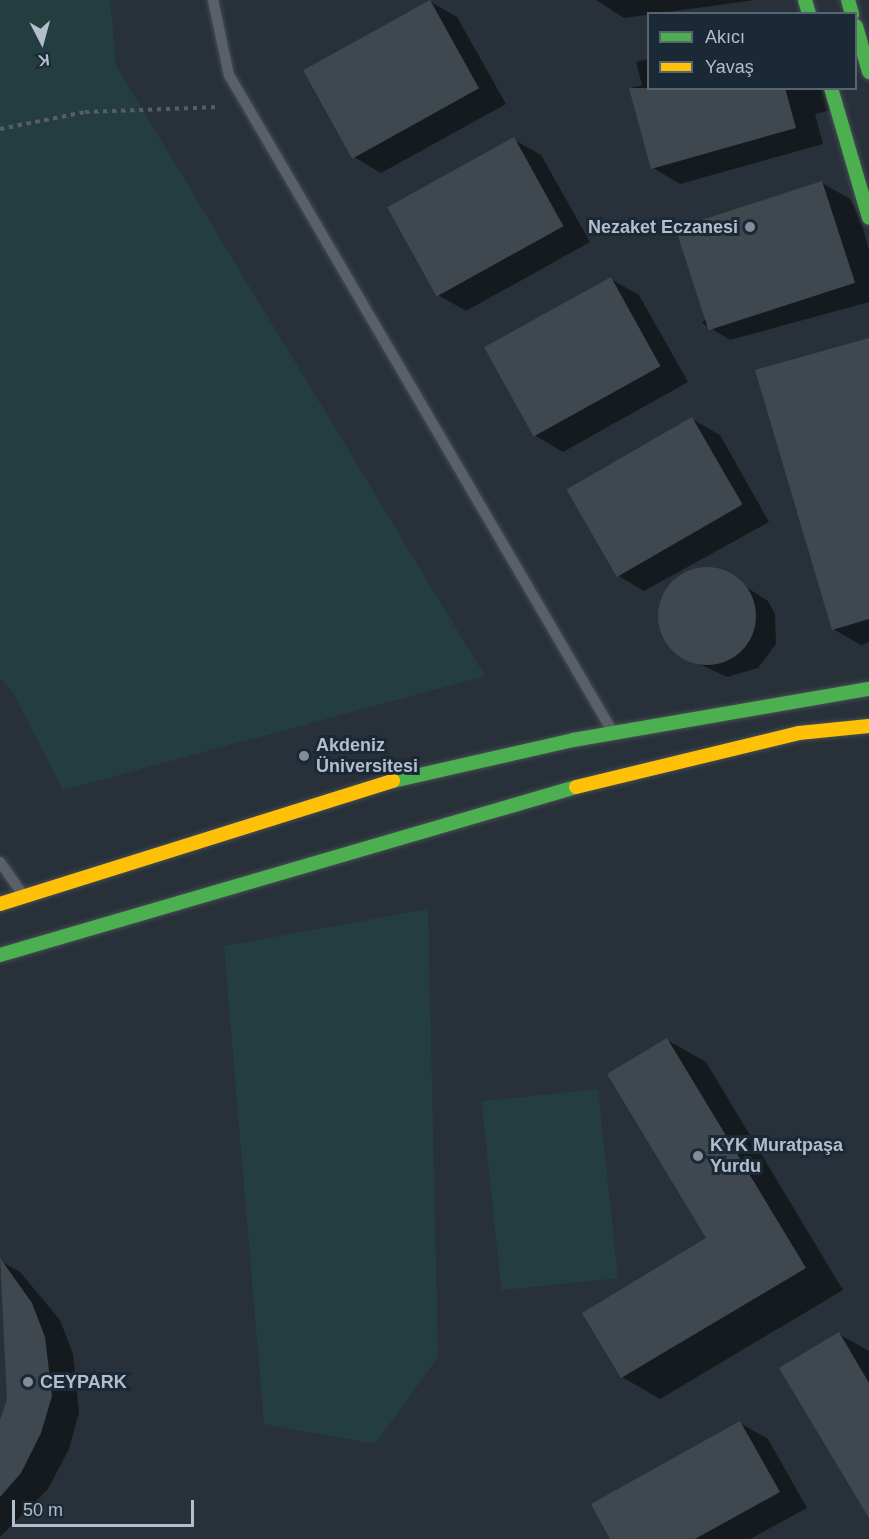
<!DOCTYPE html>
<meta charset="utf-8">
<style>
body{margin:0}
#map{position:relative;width:869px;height:1539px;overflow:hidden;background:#283139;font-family:Helvetica,sans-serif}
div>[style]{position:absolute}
.green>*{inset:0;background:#243e40;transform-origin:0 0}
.shadow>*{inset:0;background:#0007}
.building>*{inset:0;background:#40484f;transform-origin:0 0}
.round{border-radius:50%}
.path>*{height:4px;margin-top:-2px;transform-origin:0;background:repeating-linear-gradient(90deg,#565e64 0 4.5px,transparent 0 9px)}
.roads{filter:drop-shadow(0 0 2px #474d54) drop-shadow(0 0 2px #474d54)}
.lane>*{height:10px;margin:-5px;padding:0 5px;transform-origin:5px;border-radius:5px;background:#596067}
.fast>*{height:14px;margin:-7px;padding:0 7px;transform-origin:7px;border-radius:7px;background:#4caf50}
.slow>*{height:14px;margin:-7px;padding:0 7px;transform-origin:7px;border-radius:7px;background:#ffc107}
.dots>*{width:16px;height:16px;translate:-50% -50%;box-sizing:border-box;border:3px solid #1b2835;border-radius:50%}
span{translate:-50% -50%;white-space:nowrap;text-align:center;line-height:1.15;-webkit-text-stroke:6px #1b2835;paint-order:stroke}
.poi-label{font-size:18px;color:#b2becb;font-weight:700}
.right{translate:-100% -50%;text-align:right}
.left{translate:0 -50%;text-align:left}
.legend{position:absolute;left:647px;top:12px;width:210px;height:78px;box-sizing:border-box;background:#1b2835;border:2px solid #576471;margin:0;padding:8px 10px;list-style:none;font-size:18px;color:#b2becb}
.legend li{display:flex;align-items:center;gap:12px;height:30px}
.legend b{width:30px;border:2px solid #576471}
.north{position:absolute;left:12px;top:12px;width:60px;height:60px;-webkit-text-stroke:4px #1b2835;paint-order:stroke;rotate:174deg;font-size:16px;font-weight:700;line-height:24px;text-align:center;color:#b2becb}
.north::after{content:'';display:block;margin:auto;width:21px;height:27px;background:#b2becb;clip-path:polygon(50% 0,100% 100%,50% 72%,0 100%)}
.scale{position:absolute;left:12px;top:1500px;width:182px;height:27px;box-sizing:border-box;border:3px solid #b2becb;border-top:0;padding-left:8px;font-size:18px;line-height:21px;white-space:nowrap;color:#b2becb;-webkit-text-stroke:4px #1b2835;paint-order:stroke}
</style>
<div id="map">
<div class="green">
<div style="clip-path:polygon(0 0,110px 0,116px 66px,485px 676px,63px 790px,12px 691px,0 678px)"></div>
<div style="clip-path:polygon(428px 909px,438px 1357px,375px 1444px,264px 1424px,224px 946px)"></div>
<div style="left:598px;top:1089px;width:190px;height:117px;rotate:84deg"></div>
</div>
<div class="shadow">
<div style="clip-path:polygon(596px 0,755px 0,624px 18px)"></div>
<div style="clip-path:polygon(429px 1px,457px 17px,506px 104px,381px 173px,354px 157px)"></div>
<div style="clip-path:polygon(648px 59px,648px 88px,825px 88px,831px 110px,815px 114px,823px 144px,680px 184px,653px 168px,630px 88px,642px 85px,636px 62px)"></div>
<div style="clip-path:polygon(513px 139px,541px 155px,590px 242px,466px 311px,438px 295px)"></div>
<div style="clip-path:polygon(822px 183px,850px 199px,860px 218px,869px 250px,869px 302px,730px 340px,702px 323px)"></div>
<div style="clip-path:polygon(611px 279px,639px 295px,688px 382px,563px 452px,536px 436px)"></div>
<div style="clip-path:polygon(869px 340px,869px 642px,861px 645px,833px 629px)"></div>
<div style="clip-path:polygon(692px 419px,720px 435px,769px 522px,644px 591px,617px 575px)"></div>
<div style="clip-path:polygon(721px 571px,768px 601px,775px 614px,776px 644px,758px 668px,727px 677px,674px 652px,665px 639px,661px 606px,683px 573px)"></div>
<div style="clip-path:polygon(667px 1040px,706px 1062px,843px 1290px,660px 1399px,622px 1377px,708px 1239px)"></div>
<div style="clip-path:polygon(0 1261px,20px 1272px,60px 1320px,73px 1354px,79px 1412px,69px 1449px,48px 1489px,0 1537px,0 1425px,9px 1400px)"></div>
<div style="clip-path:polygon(839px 1334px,869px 1351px,869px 1516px)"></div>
<div style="clip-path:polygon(740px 1423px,768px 1439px,807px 1508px,750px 1539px,612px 1539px)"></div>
</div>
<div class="building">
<div style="left:430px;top:0;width:101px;height:145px;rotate:61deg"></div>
<div style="clip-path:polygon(629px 88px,785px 88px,796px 128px,651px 169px)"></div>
<div style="left:514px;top:137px;width:102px;height:145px;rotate:61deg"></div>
<div style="left:822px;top:181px;width:107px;height:154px;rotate:72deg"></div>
<div style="left:611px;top:277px;width:102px;height:145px;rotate:61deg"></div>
<div style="clip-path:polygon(869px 338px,869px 619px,832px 630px,755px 370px)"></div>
<div style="left:692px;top:417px;width:101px;height:145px;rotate:60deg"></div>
<div class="round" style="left:658px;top:567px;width:98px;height:98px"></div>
<div style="clip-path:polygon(667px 1038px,806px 1268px,621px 1378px,582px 1313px,706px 1238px,607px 1074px)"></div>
<div style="clip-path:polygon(0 1258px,32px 1303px,45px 1337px,52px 1396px,41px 1433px,21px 1473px,0 1497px,0 1420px,7px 1400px)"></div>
<div style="clip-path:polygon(839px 1332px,869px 1383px,869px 1518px,779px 1368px)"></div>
<div style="clip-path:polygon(740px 1421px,780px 1492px,695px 1539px,610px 1539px,591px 1504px)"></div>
</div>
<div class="path">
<div style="left:0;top:129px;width:87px;rotate:-11.3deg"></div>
<div style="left:85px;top:112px;width:134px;rotate:-2.1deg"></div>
</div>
<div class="roads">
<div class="lane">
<div style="left:213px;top:0;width:77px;rotate:78deg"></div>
<div style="left:229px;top:75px;width:757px;rotate:59.71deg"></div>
<div style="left:0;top:862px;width:39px;rotate:55deg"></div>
</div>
<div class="fast">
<div style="left:805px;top:0;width:15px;rotate:74deg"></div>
<div style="left:848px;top:0;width:15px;rotate:74deg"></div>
<div style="left:856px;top:26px;width:48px;rotate:74.2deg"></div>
<div style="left:831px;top:88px;width:135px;rotate:73.7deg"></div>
<div style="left:393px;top:781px;width:185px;rotate:-12.8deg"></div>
<div style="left:573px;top:740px;width:300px;rotate:-9.8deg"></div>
<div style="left:0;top:955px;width:600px;rotate:-16.26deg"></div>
</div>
<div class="slow">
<div style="left:576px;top:787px;width:229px;rotate:-13.6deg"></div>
<div style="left:799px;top:733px;width:70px;rotate:-5.7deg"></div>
<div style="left:0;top:904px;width:412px;rotate:-17.4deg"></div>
</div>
</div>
<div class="dots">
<div style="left:750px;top:227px;background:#828d98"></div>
<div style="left:304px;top:756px;background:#828d98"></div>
<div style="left:698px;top:1156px;background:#828d98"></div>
<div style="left:28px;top:1382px;background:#828d98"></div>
</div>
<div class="poi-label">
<span class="right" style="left:738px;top:227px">Nezaket Eczanesi</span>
<span class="left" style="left:316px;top:756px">Akdeniz<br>Üniversitesi</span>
<span class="left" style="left:710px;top:1156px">KYK Muratpaşa<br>Yurdu</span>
<span class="left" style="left:40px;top:1382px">CEYPARK</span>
</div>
<ul class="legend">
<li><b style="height:8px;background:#4caf50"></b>Akıcı</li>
<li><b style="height:8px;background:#ffc107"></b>Yavaş</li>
</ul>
<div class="north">K</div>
<div class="scale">50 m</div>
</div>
